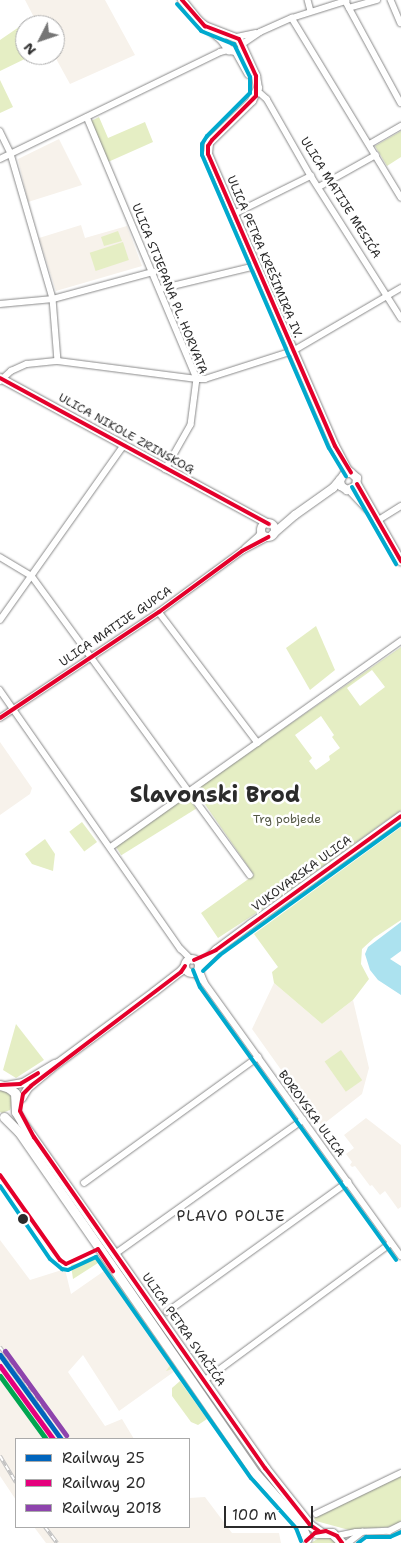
<!DOCTYPE html>
<meta charset="utf-8">
<style>
body{margin:0}
#map{position:relative;width:401px;height:1543px;overflow:hidden;background:#fff;font-family:"Shantell Sans",sans-serif}
div>[style]{position:absolute}
.built>*{inset:0;background:#f7f2eb}
.green>*{inset:0;background:#e5eec4;transform-origin:0 0}
.water>*{inset:0;background:#ace2ef}
.roads{filter:drop-shadow(0 0 1px #8a8a8a) drop-shadow(0 0 1px #8a8a8a)}
.street>*{height:5.5px;margin:-2.75px;padding:0 2.75px;transform-origin:2.75px;border-radius:2.75px;background:#fff}
.secondary>*{height:8px;margin:-4px;padding:0 4px;transform-origin:4px;border-radius:4px;background:#fff}
.secondary>.ring{margin:-4px;padding:0;box-sizing:content-box;background:none;border:8px solid #fff;border-radius:50%}
.primary>*{height:9px;margin:-4.5px;padding:0 4.5px;transform-origin:4.5px;border-radius:4.5px;background:#fff}
.rail>*{height:4px;margin-top:-2px;transform-origin:0;background:repeating-linear-gradient(90deg,#fff 0 5.5px,#c2c2c2 0 11px);box-sizing:border-box;border-block:1px solid #c2c2c2}
.bus-1>*{height:4px;margin:-2px;padding:0 2px;transform-origin:2px;border-radius:2px;background:#e4002b}
.bus-2>*{height:4px;margin:-2px;padding:0 2px;transform-origin:2px;border-radius:2px;background:#00a9ce}
.rail-1>*{height:5px;margin:-2.5px;padding:0 2.5px;transform-origin:2.5px;border-radius:2.5px;background:#0065bd}
.rail-2>*{height:5px;margin:-2.5px;padding:0 2.5px;transform-origin:2.5px;border-radius:2.5px;background:#e5007d}
.rail-3>*{height:5px;margin:-2.5px;padding:0 2.5px;transform-origin:2.5px;border-radius:2.5px;background:#8e44ad}
.rail-4>*{height:5px;margin:-2.5px;padding:0 2.5px;transform-origin:2.5px;border-radius:2.5px;background:#00a651}
.dots>*{width:14px;height:14px;translate:-50% -50%;box-sizing:border-box;border:2px solid #fff;border-radius:50%}
span{translate:-50% -50%;white-space:nowrap;text-align:center;line-height:1.15;-webkit-text-stroke:5px #fff;paint-order:stroke}
.street-label{font-size:12px;color:#2b2b2b}
.park-label{font-size:12px;color:#545845}
.quarter-label{font-size:15px;color:#2b2b2b;letter-spacing:1px}
.town-label{font-size:22px;color:#2b2b2b;font-weight:700}
.legend{position:absolute;left:15px;top:1438px;width:175px;height:90px;box-sizing:border-box;background:#fff;border:1px solid #aaa;margin:0;padding:6px 9px;list-style:none;font-size:15px;color:#2b2b2b}
.legend li{display:flex;align-items:center;gap:10px;height:25px}
.legend b{width:25px;border:1px solid #aaa}
.north{position:absolute;left:15px;top:15px;width:50px;height:50px;box-sizing:border-box;background:#fff;border:1px solid #aaa;border-radius:50%;rotate:229deg;font-size:14px;font-weight:700;line-height:20px;text-align:center;color:#2b2b2b}
.north::after{content:'';display:block;margin:auto;width:18px;height:22px;background:#757575;clip-path:polygon(50% 0,100% 100%,50% 72%,0 100%)}
.scale{position:absolute;left:224px;top:1506px;width:89px;height:22px;box-sizing:border-box;border:2px solid #2b2b2b;border-top:0;padding-left:6px;font-size:15px;line-height:18px;white-space:nowrap;color:#2b2b2b;-webkit-text-stroke:4px #fff;paint-order:stroke}
</style>
<div id="map">
<div class="built">
<div style="clip-path:polygon(25px 0,105px 0,135px 55px,70px 84px,54px 55px,55px 25px,38px 25px)"></div>
<div style="clip-path:polygon(59px 139px,82px 185px,28px 202px,18px 159px)"></div>
<div style="clip-path:polygon(81px 225px,85px 238px,127px 226px,142px 266px,56px 291px,39px 238px)"></div>
<div style="clip-path:polygon(0 742px,32px 788px,30px 794px,0 815px)"></div>
<div style="clip-path:polygon(274px 983px,322px 1024px,353px 1000px,369px 1068px,362px 1094px,321px 1126px,252px 1029px)"></div>
<div style="clip-path:polygon(366px 1118px,401px 1145px,401px 1207px,398px 1209px,385px 1191px,380px 1195px,372px 1185px,370px 1186px,355px 1166px,352px 1167px,350px 1165px,352px 1162px,346px 1154px,354px 1148px,344px 1135px)"></div>
<div style="clip-path:polygon(0 1240px,30px 1280px,65px 1269px,71px 1294px,104px 1271px,175px 1371px,119px 1411px,83px 1355px,68px 1372px,105px 1426px,122px 1419px,134px 1439px,16px 1439px,16px 1500px,0 1476px)"></div>
<div style="clip-path:polygon(205px 1497px,232px 1533px,279px 1533px,281px 1543px,46px 1543px,34px 1527px,189px 1527px,189px 1498px)"></div>
</div>
<div class="green">
<div style="clip-path:polygon(19px 27px,25px 37px,25px 55px,33px 55px,0 71px,0 40px)"></div>
<div style="clip-path:polygon(0 80px,13px 107px,0 113px)"></div>
<div style="clip-path:polygon(99px 117px,108px 138px,145px 122px,153px 142px,108px 162px,91px 121px)"></div>
<div style="clip-path:polygon(401px 131px,401px 157px,387px 166px,375px 146px)"></div>
<div style="clip-path:polygon(118px 231px,122px 241px,104px 246px,101px 237px)"></div>
<div style="left:123px;top:242px;width:19px;height:35px;rotate:72deg"></div>
<div style="clip-path:polygon(316px 626px,335px 670px,310px 690px,286px 648px)"></div>
<div style="clip-path:polygon(evenodd,401px 647px,401px 810px,273px 902px,218px 938px,201px 913px,254px 875px,195px 790px,401px 647px,372px 670px,385px 687px,360px 706px,347px 688px,372px 670px,401px 647px,321px 716px,334px 735px,332px 737px,340px 748px,329px 756px,330px 760px,316px 770px,309px 761px,312px 758px,295px 735px,321px 716px)"></div>
<div style="left:188px;top:796px;width:15px;height:88px;rotate:58deg"></div>
<div style="left:82px;top:822px;width:25px;height:16px;rotate:53deg"></div>
<div style="clip-path:polygon(401px 827px,401px 920px,374px 938px,362px 949px,361px 964px,369px 979px,353px 1000px,322px 1024px,274px 983px,272px 972px,278px 967px,254px 934px)"></div>
<div style="clip-path:polygon(45px 839px,55px 854px,53px 871px,32px 864px,25px 854px)"></div>
<div style="clip-path:polygon(16px 1024px,44px 1060px,16px 1078px,3px 1070px)"></div>
<div style="left:341px;top:1050px;width:37px;height:20px;rotate:55deg"></div>
<div style="clip-path:polygon(4px 1090px,11px 1096px,12px 1102px,10px 1110px,2px 1113px,0 1112px,0 1091px)"></div>
<div style="clip-path:polygon(100px 1258px,176px 1367px,175px 1368px,166px 1371px,171px 1364px,98px 1263px,73px 1279px,71px 1265px)"></div>
<div style="clip-path:polygon(180px 1381px,207px 1419px,198px 1425px,191px 1422px,172px 1396px,172px 1388px)"></div>
<div style="clip-path:polygon(401px 1476px,401px 1521px,397px 1524px,388px 1527px,349px 1530px,316px 1521px,314px 1518px)"></div>
<div style="clip-path:polygon(322px 1536px,332px 1538px,337px 1543px,311px 1543px)"></div>
</div>
<div class="water">
<div style="clip-path:polygon(401px 922px,401px 951px,390px 959px,401px 966px,401px 995px,378px 980px,370px 970px,365px 954px,368px 947px)"></div>
</div>
<div class="roads">
<div class="street">
<div style="left:308px;top:0;width:11px;rotate:75deg"></div>
<div style="left:345px;top:0;width:117px;rotate:61.5deg"></div>
<div style="left:391px;top:0;width:25px;rotate:67deg"></div>
<div style="left:349px;top:8px;width:29px;rotate:-16deg"></div>
<div style="left:292px;top:18px;width:210px;rotate:58.7deg"></div>
<div style="left:237px;top:37px;width:19px;rotate:-12deg"></div>
<div style="left:241px;top:45px;width:23px;rotate:-34deg"></div>
<div style="left:260px;top:32px;width:35px;rotate:-24deg"></div>
<div style="left:292px;top:18px;width:57px;rotate:-17.5deg"></div>
<div style="left:258px;top:91px;width:12px;rotate:42deg"></div>
<div style="left:267px;top:99px;width:89px;rotate:60.3deg"></div>
<div style="left:311px;top:176px;width:168px;rotate:57.6deg"></div>
<div style="left:87px;top:117px;width:284px;rotate:67.2deg"></div>
<div style="left:197px;top:379px;width:46px;rotate:97.4deg"></div>
<div style="left:191px;top:425px;width:51px;rotate:119.6deg"></div>
<div style="left:0;top:131px;width:25px;rotate:64deg"></div>
<div style="left:11px;top:154px;width:151px;rotate:73.8deg"></div>
<div style="left:53px;top:299px;width:62px;rotate:85.4deg"></div>
<div style="left:370px;top:144px;width:36px;rotate:-30deg"></div>
<div style="left:0;top:159px;width:245px;rotate:-25.9deg"></div>
<div style="left:220px;top:52px;width:9px;rotate:-13deg"></div>
<div style="left:319px;top:187px;width:65px;rotate:-29.3deg"></div>
<div style="left:234px;top:214px;width:86px;rotate:-26.3deg"></div>
<div style="left:160px;top:289px;width:99px;rotate:-13.5deg"></div>
<div style="left:0;top:304px;width:53px;rotate:-5.4deg"></div>
<div style="left:53px;top:299px;width:104px;rotate:-15.1deg"></div>
<div style="left:0;top:381px;width:15px;rotate:-42deg"></div>
<div style="left:11px;top:371px;width:17px;rotate:-24deg"></div>
<div style="left:27px;top:364px;width:31px;rotate:-6deg"></div>
<div style="left:58px;top:361px;width:140px;rotate:7.4deg"></div>
<div style="left:197px;top:379px;width:8px"></div>
<div style="left:205px;top:379px;width:92px;rotate:-17.7deg"></div>
<div style="left:293px;top:351px;width:125px;rotate:-30.3deg"></div>
<div style="left:377px;top:521px;width:28px;rotate:-32deg"></div>
<div style="left:245px;top:548px;width:18px;rotate:-41deg"></div>
<div style="left:259px;top:536px;width:5px;rotate:-68deg"></div>
<div style="left:0;top:557px;width:37px;rotate:31deg"></div>
<div style="left:32px;top:576px;width:370px;rotate:53.9deg"></div>
<div style="left:159px;top:612px;width:164px;rotate:52.9deg"></div>
<div style="left:0;top:620px;width:213px;rotate:-54.7deg"></div>
<div style="left:0;top:690px;width:316px;rotate:55.1deg"></div>
<div style="left:181px;top:949px;width:16px;rotate:45deg"></div>
<div style="left:0;top:718px;width:191px;rotate:-33.7deg"></div>
<div style="left:159px;top:612px;width:103px;rotate:-36.3deg"></div>
<div style="left:242px;top:551px;width:30px;rotate:-28deg"></div>
<div style="left:111px;top:847px;width:356px;rotate:-35.4deg"></div>
<div style="left:199px;top:968px;width:16px;rotate:68deg"></div>
<div style="left:205px;top:983px;width:336px;rotate:54.3deg"></div>
<div style="left:194px;top:973px;width:11px;rotate:41deg"></div>
<div style="left:84px;top:1183px;width:215px;rotate:-35.9deg"></div>
<div style="left:115px;top:1254px;width:231px;rotate:-35.5deg"></div>
<div style="left:167px;top:1312px;width:223px;rotate:-35.7deg"></div>
<div style="left:204px;top:1381px;width:232px;rotate:-36.4deg"></div>
<div style="left:316px;top:1514px;width:94px;rotate:-25.8deg"></div>
<div style="left:337px;top:1536px;width:19px;rotate:-12deg"></div>
<div style="left:356px;top:1532px;width:33px;rotate:-2deg"></div>
<div style="left:389px;top:1531px;width:13px;rotate:-27deg"></div>
<div style="left:348px;top:1543px;width:18px;rotate:-38deg"></div>
</div>
<div class="secondary">
<div style="left:182px;top:0;width:26px;rotate:51deg"></div>
<div style="left:198px;top:20px;width:30px;rotate:40deg"></div>
<div style="left:221px;top:39px;width:14px;rotate:54deg"></div>
<div style="left:229px;top:50px;width:7px;rotate:8deg"></div>
<div style="left:205px;top:26px;width:36px;rotate:21deg"></div>
<div style="left:239px;top:39px;width:41px;rotate:65.3deg"></div>
<div style="left:256px;top:76px;width:12px;rotate:81deg"></div>
<div style="left:258px;top:88px;width:14px;rotate:115deg"></div>
<div style="left:252px;top:101px;width:60px;rotate:135.7deg"></div>
<div style="left:209px;top:143px;width:11px;rotate:95deg"></div>
<div style="left:208px;top:154px;width:318px;rotate:66.5deg"></div>
<div style="left:335px;top:446px;width:27px;rotate:62deg"></div>
<div style="left:348px;top:470px;width:12px;rotate:42deg"></div>
<div style="left:357px;top:478px;width:8px;rotate:97deg"></div>
<div style="left:356px;top:486px;width:10px;rotate:156deg"></div>
<div style="left:347px;top:490px;width:7px;rotate:-146deg"></div>
<div style="left:341px;top:486px;width:6px;rotate:-99deg"></div>
<div style="left:340px;top:480px;width:9px;rotate:-54deg"></div>
<div style="left:345px;top:473px;width:6px"></div>
<div style="left:236px;top:51px;width:26px;rotate:61deg"></div>
<div style="left:0;top:378px;width:306px;rotate:28.5deg"></div>
<div style="left:357px;top:484px;width:89px;rotate:60.3deg"></div>
<div style="left:350px;top:490px;width:25px;rotate:47deg"></div>
<div class="ring" style="left:261px;top:523px;width:6px;height:6px"></div>
<div style="left:273px;top:534px;width:29px;rotate:-41deg"></div>
<div style="left:295px;top:515px;width:47px;rotate:-35.4deg"></div>
<div style="left:333px;top:488px;width:11px;rotate:-49deg"></div>
<div class="ring" style="left:185px;top:959px;width:6px;height:6px"></div>
<div style="left:199px;top:967px;width:24px;rotate:-45deg"></div>
<div style="left:216px;top:950px;width:44px;rotate:-36.6deg"></div>
<div style="left:251px;top:924px;width:185px;rotate:-35.8deg"></div>
<div style="left:6px;top:1086px;width:17px;rotate:-10deg"></div>
<div style="left:23px;top:1083px;width:37px;rotate:-31deg"></div>
<div style="left:22px;top:1098px;width:12px;rotate:-59deg"></div>
<div style="left:28px;top:1088px;width:38px;rotate:-40deg"></div>
<div style="left:57px;top:1064px;width:121px;rotate:-36.6deg"></div>
<div style="left:154px;top:992px;width:34px;rotate:-38deg"></div>
<div style="left:181px;top:971px;width:6px;rotate:-51deg"></div>
</div>
<div class="primary">
<div style="left:0;top:1085px;width:9px;rotate:18deg"></div>
<div style="left:9px;top:1088px;width:8px;rotate:40deg"></div>
<div style="left:15px;top:1093px;width:19px;rotate:87deg"></div>
<div style="left:16px;top:1112px;width:12px;rotate:59deg"></div>
<div style="left:22px;top:1122px;width:423px;rotate:54.9deg"></div>
<div style="left:265px;top:1468px;width:73px;rotate:51.7deg"></div>
<div style="left:310px;top:1525px;width:11px;rotate:34deg"></div>
<div style="left:4px;top:1117px;width:21px;rotate:45deg"></div>
<div style="left:19px;top:1132px;width:416px;rotate:55.3deg"></div>
<div style="left:256px;top:1474px;width:68px;rotate:48.6deg"></div>
<div style="left:301px;top:1525px;width:15px;rotate:67deg"></div>
<div style="left:316px;top:1533px;width:16px"></div>
<div style="left:332px;top:1533px;width:14px;rotate:45deg"></div>
</div>
</div>
<div class="rail">
<div style="left:0;top:1347px;width:82px;rotate:54.4deg"></div>
<div style="left:0;top:1456px;width:31px;rotate:59deg"></div>
<div style="left:45px;top:1527px;width:20px;rotate:53deg"></div>
</div>
<div class="bus-1">
<div style="left:182px;top:0;width:35px;rotate:49deg"></div>
<div style="left:205px;top:26px;width:36px;rotate:21deg"></div>
<div style="left:239px;top:39px;width:41px;rotate:65.3deg"></div>
<div style="left:256px;top:76px;width:20px;rotate:90deg"></div>
<div style="left:256px;top:96px;width:62px;rotate:135deg"></div>
<div style="left:212px;top:140px;width:7px;rotate:124deg"></div>
<div style="left:208px;top:146px;width:8px;rotate:90deg"></div>
<div style="left:208px;top:154px;width:318px;rotate:66.5deg"></div>
<div style="left:335px;top:446px;width:31px;rotate:59deg"></div>
<div style="left:0;top:378px;width:306px;rotate:28.5deg"></div>
<div style="left:357px;top:484px;width:89px;rotate:60.3deg"></div>
<div style="left:0;top:718px;width:191px;rotate:-33.7deg"></div>
<div style="left:159px;top:612px;width:103px;rotate:-36.3deg"></div>
<div style="left:242px;top:551px;width:30px;rotate:-28deg"></div>
<div style="left:194px;top:960px;width:24px;rotate:-24deg"></div>
<div style="left:216px;top:950px;width:228px;rotate:-35.9deg"></div>
<div style="left:185px;top:966px;width:7px;rotate:124deg"></div>
<div style="left:181px;top:972px;width:188px;rotate:142.8deg"></div>
<div style="left:31px;top:1086px;width:11px;rotate:135deg"></div>
<div style="left:23px;top:1094px;width:17px;rotate:100deg"></div>
<div style="left:20px;top:1111px;width:30px;rotate:62deg"></div>
<div style="left:34px;top:1137px;width:404px;rotate:55.1deg"></div>
<div style="left:265px;top:1468px;width:73px;rotate:51.7deg"></div>
<div style="left:310px;top:1525px;width:11px;rotate:34deg"></div>
<div style="left:0;top:1085px;width:20px;rotate:-3deg"></div>
<div style="left:20px;top:1084px;width:21px;rotate:-31deg"></div>
<div style="left:0;top:1175px;width:104px;rotate:54.8deg"></div>
<div style="left:60px;top:1260px;width:7px;rotate:34deg"></div>
<div style="left:66px;top:1264px;width:35px;rotate:-25deg"></div>
<div style="left:98px;top:1249px;width:27px;rotate:56deg"></div>
<div style="left:306px;top:1541px;width:12px;rotate:-42deg"></div>
<div style="left:315px;top:1533px;width:11px;rotate:-10deg"></div>
<div style="left:326px;top:1531px;width:12px;rotate:24deg"></div>
<div style="left:337px;top:1536px;width:9px;rotate:54deg"></div>
</div>
<div class="bus-2">
<div style="left:177px;top:4px;width:36px;rotate:48deg"></div>
<div style="left:201px;top:31px;width:35px;rotate:22deg"></div>
<div style="left:234px;top:44px;width:37px;rotate:64deg"></div>
<div style="left:250px;top:77px;width:16px;rotate:90deg"></div>
<div style="left:250px;top:93px;width:61px;rotate:135deg"></div>
<div style="left:207px;top:136px;width:9px;rotate:122deg"></div>
<div style="left:202px;top:144px;width:11px;rotate:90deg"></div>
<div style="left:202px;top:155px;width:319px;rotate:66.6deg"></div>
<div style="left:329px;top:448px;width:33px;rotate:59deg"></div>
<div style="left:352px;top:487px;width:89px;rotate:60.3deg"></div>
<div style="left:193px;top:970px;width:18px;rotate:68deg"></div>
<div style="left:200px;top:987px;width:336px;rotate:54.3deg"></div>
<div style="left:203px;top:971px;width:23px;rotate:-43deg"></div>
<div style="left:220px;top:955px;width:223px;rotate:-35.9deg"></div>
<div style="left:0;top:1186px;width:88px;rotate:55.6deg"></div>
<div style="left:50px;top:1259px;width:16px;rotate:40deg"></div>
<div style="left:62px;top:1269px;width:6px;rotate:9deg"></div>
<div style="left:68px;top:1270px;width:31px;rotate:-25deg"></div>
<div style="left:96px;top:1257px;width:270px;rotate:55deg"></div>
<div style="left:251px;top:1478px;width:67px;rotate:48deg"></div>
<div style="left:296px;top:1528px;width:14px;rotate:69deg"></div>
<div style="left:358px;top:1543px;width:10px;rotate:-37deg"></div>
<div style="left:366px;top:1537px;width:24px"></div>
<div style="left:390px;top:1537px;width:12px;rotate:-24deg"></div>
</div>
<div class="rail-1">
<div style="left:0;top:1355px;width:104px;rotate:54deg"></div>
</div>
<div class="rail-2">
<div style="left:0;top:1366px;width:90px;rotate:54deg"></div>
</div>
<div class="rail-3">
<div style="left:5px;top:1351px;width:104px;rotate:54deg"></div>
</div>
<div class="rail-4">
<div style="left:0;top:1376px;width:78px;rotate:53.9deg"></div>
</div>
<div class="dots">
<div style="left:23px;top:1219px;background:#2b2b2b"></div>
</div>
<div class="street-label">
<span style="left:340px;top:198px;rotate:58deg">ULICA MATIJE MESIĆA</span>
<span style="left:264px;top:257px;rotate:67deg">ULICA PETRA KREŠIMIRA IV.</span>
<span style="left:169px;top:289px;rotate:68deg">ULICA STJEPANA PL. HORVATA</span>
<span style="left:126px;top:434px;rotate:29deg">ULICA NIKOLE ZRINSKOG</span>
<span style="left:116px;top:627px;rotate:-34deg">ULICA MATIJE GUPCA</span>
<span style="left:302px;top:874px;rotate:-36deg">VUKOVARSKA ULICA</span>
<span style="left:311px;top:1114px;rotate:54deg">BOROVSKA ULICA</span>
<span style="left:183px;top:1330px;rotate:55deg">ULICA PETRA SVAČIĆA</span>
</div>
<div class="park-label">
<span style="left:287px;top:820px">Trg pobjede</span>
</div>
<div class="quarter-label">
<span style="left:231px;top:1217px">PLAVO POLJE</span>
</div>
<div class="town-label">
<span style="left:215px;top:795px">Slavonski Brod</span>
</div>
<ul class="legend">
<li><b style="height:6px;background:#0065bd"></b>Railway 25</li>
<li><b style="height:6px;background:#e5007d"></b>Railway 20</li>
<li><b style="height:6px;background:#8e44ad"></b>Railway 2018</li>
</ul>
<div class="north">N</div>
<div class="scale">100 m</div>
</div>
